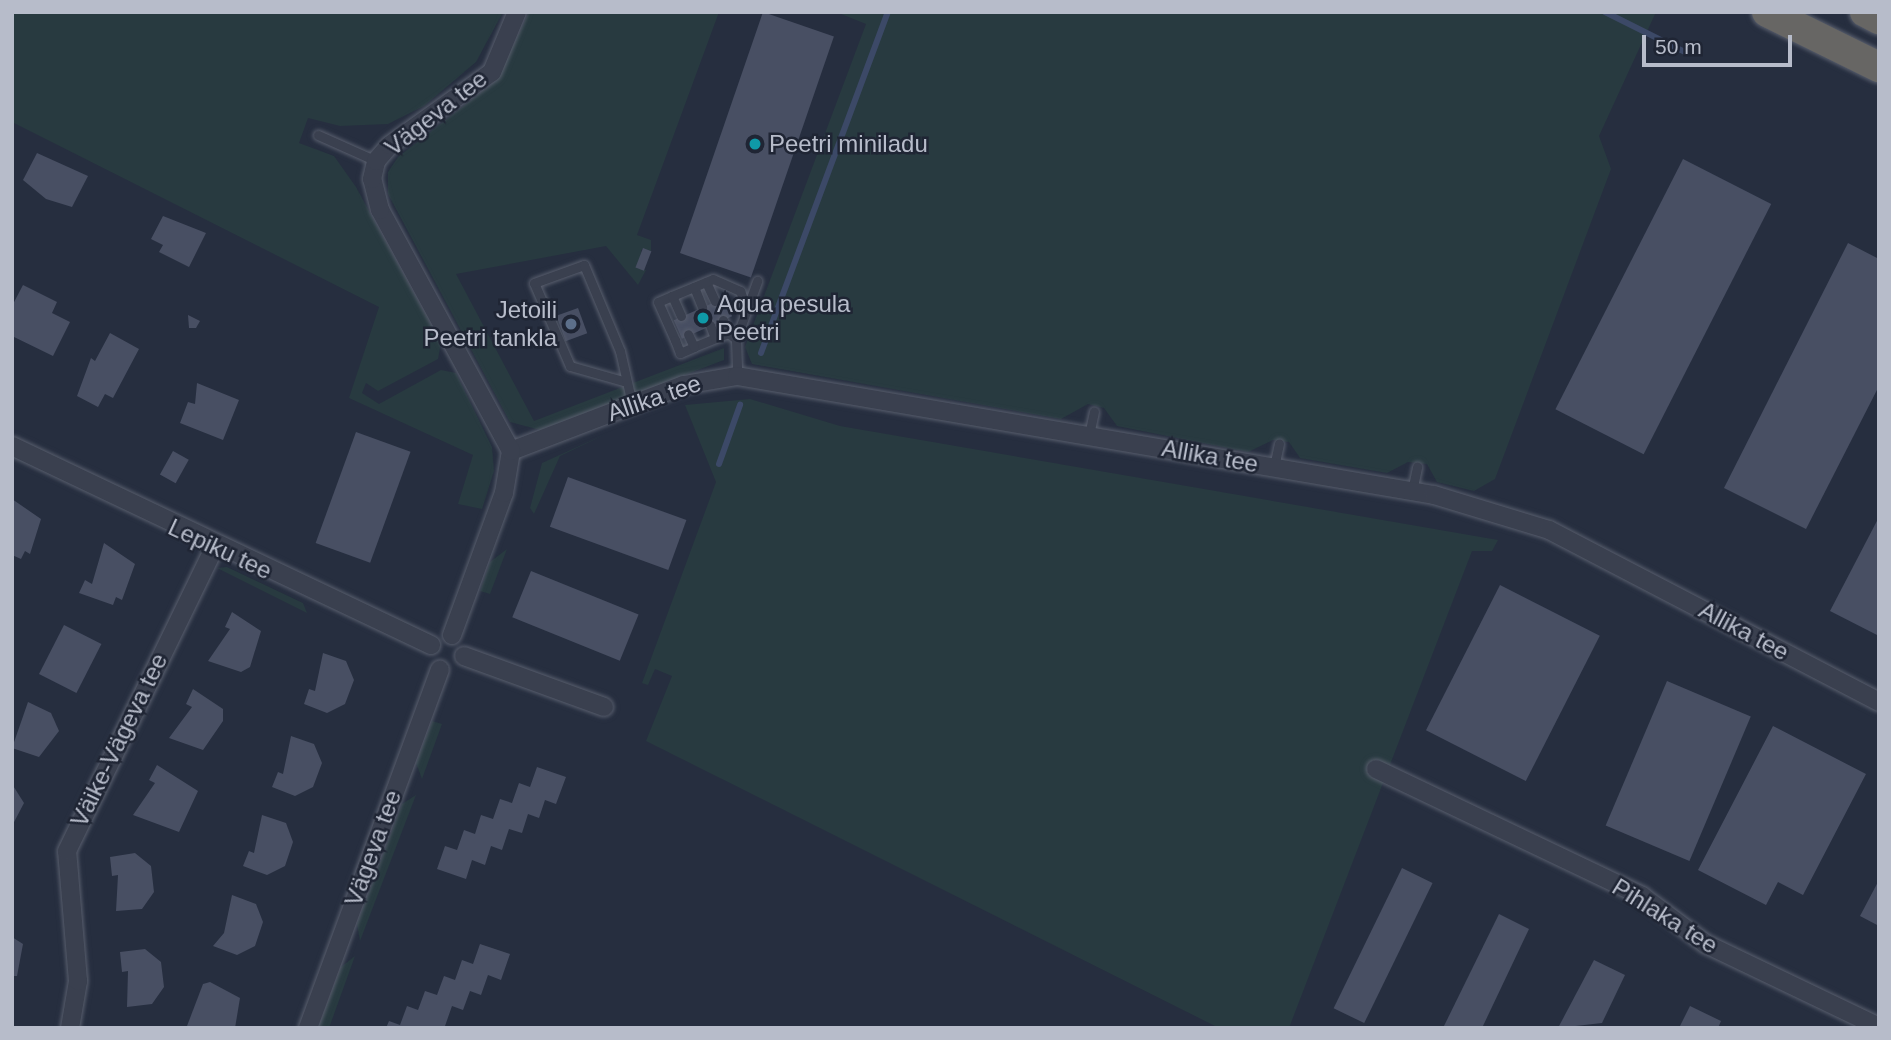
<!DOCTYPE html>
<meta charset="utf-8">
<style>
body{margin:0}
#map{position:relative;width:1891px;height:1040px;overflow:hidden;background:#262e3f;font-family:Arial,sans-serif}
div>[style]{position:absolute}
.green>*{inset:0;background:#283a40}
.stream>*{height:6px;margin:-3px;padding:0 3px;transform-origin:3px;border-radius:3px;background:#3c4967}
.building>*{inset:0;background:#484f63;transform-origin:0 0}
.roads{filter:drop-shadow(0 0 2px #585e6d) drop-shadow(0 0 2px #585e6d)}
.service>*{height:9px;margin:-4.5px;padding:0 4.5px;transform-origin:4.5px;border-radius:4.5px;background:#3a404f}
.minor>*{height:18px;margin:-9px;padding:0 9px;transform-origin:9px;border-radius:9px;background:#3a404f}
.trunk>*{height:30px;margin:-15px;padding:0 15px;transform-origin:15px;border-radius:15px;background:#676664}
.dots>*{width:19px;height:19px;translate:-50% -50%;box-sizing:border-box;border:4px solid #1f2534;border-radius:50%}
span{translate:-50% -50%;white-space:nowrap;text-align:center;line-height:1.15;-webkit-text-stroke:5px #1f2534;paint-order:stroke}
.street-label{font-size:24px;color:#b7bcca}
.poi-label{font-size:24px;color:#b7bcca}
.left{translate:0 -50%;text-align:left}
.right{translate:-100% -50%;text-align:right}
.frame{position:absolute;inset:0;border:14px solid #b7bcca;pointer-events:none}
.scale{position:absolute;left:1642px;top:35px;width:150px;height:32px;box-sizing:border-box;border:4px solid #b7bcca;border-top:0;padding-left:9px;font-size:21px;line-height:24px;white-space:nowrap;color:#b7bcca;-webkit-text-stroke:5px #1f2534;paint-order:stroke}
</style>
<div id="map">
<div class="green">
<div style="clip-path:polygon(12px 12px,503px 12px,476px 62px,424px 106px,388px 124px,340px 126px,308px 118px,299px 143px,334px 156px,356px 187px,441px 343px,438px 359px,378px 391px,366px 383px,362px 393px,379px 404px,441px 370px,456px 373px,492px 447px,494px 471px,482px 509px,458px 504px,473px 455px,349px 398px,379px 307px,12px 122px)"></div>
<div style="clip-path:polygon(529px 12px,719px 12px,637px 235px,651px 240px,651px 251px,642px 249px,637px 268px,646px 270px,638px 285px,606px 246px,456px 274px,534px 421px,724px 348px,724px 360px,540px 430px,510px 422px,388px 194px,388px 172px,398px 157px,497px 80px)"></div>
<div style="clip-path:polygon(836px 12px,1656px 12px,1599px 136px,1611px 169px,1495px 479px,1474px 491px,1437px 482px,1427px 464px,1408px 462px,1387px 473px,1300px 458px,1289px 442px,1273px 440px,1248px 452px,1117px 426px,1104px 408px,1088px 404px,1061px 419px,752px 364px,745px 347px,866px 24px)"></div>
<div style="clip-path:polygon(750px 399px,840px 426px,1498px 540px,1492px 551px,1472px 551px,1289px 1028px,1219px 1028px,646px 741px,672px 676px,655px 669px,648px 685px,642px 683px,716px 482px,685px 405px)"></div>
<div style="clip-path:polygon(608px 433px,560px 456px,534px 514px,530px 508px,542px 463px)"></div>
<div style="clip-path:polygon(507px 549px,490px 594px,480px 591px,490px 562px)"></div>
<div style="clip-path:polygon(227px 567px,303px 603px,307px 613px,217px 568px)"></div>
<div style="clip-path:polygon(432px 721px,442px 724px,422px 779px,416px 763px)"></div>
<div style="clip-path:polygon(416px 795px,360px 941px,357px 924px,402px 804px)"></div>
<div style="clip-path:polygon(355px 956px,329px 1028px,318px 1028px,341px 967px)"></div>
</div>
<div class="stream">
<div style="left:1605px;top:12px;width:89px;rotate:26.6deg"></div>
<div style="left:761px;top:353px;width:364px;rotate:-69.6deg"></div>
<div style="left:719px;top:464px;width:63px;rotate:-70.4deg"></div>
</div>
<div class="building">
<div style="left:763px;top:12px;width:75px;height:255px;rotate:19deg"></div>
<div style="clip-path:polygon(37px 153px,88px 176px,72px 207px,46px 199px,23px 180px)"></div>
<div style="left:1683px;top:159px;width:99px;height:281px;rotate:27deg"></div>
<div style="clip-path:polygon(163px 216px,206px 233px,189px 267px,159px 252px,163px 245px,151px 239px)"></div>
<div style="clip-path:polygon(1848px 243px,1879px 259px,1879px 386px,1806px 529px,1724px 488px)"></div>
<div style="left:643px;top:248px;width:9px;height:21px;rotate:21deg"></div>
<div style="clip-path:polygon(23px 285px,57px 302px,52px 313px,70px 322px,53px 356px,12px 336px,12px 306px)"></div>
<div style="left:724px;top:298px;width:20px;height:55px;rotate:66deg"></div>
<div style="left:578px;top:308px;width:27px;height:23px;rotate:70deg"></div>
<div style="clip-path:polygon(188px 315px,200px 321px,196px 328px,189px 328px)"></div>
<div style="clip-path:polygon(110px 333px,139px 349px,113px 398px,105px 394px,98px 407px,77px 396px,91px 358px,95px 361px)"></div>
<div style="clip-path:polygon(197px 383px,239px 400px,223px 440px,180px 423px,188px 402px,195px 404px)"></div>
<div style="left:356px;top:432px;width:58px;height:118px;rotate:20deg"></div>
<div style="left:173px;top:451px;width:18px;height:27px;rotate:29deg"></div>
<div style="left:568px;top:477px;width:126px;height:53px;rotate:20deg"></div>
<div style="clip-path:polygon(12px 499px,41px 519px,30px 554px,25px 551px,21px 559px,12px 555px)"></div>
<div style="clip-path:polygon(1879px 517px,1879px 636px,1830px 611px)"></div>
<div style="clip-path:polygon(104px 543px,135px 564px,122px 600px,116px 597px,113px 605px,79px 593px,85px 580px,92px 584px)"></div>
<div style="left:531px;top:571px;width:116px;height:50px;rotate:22deg"></div>
<div style="left:1500px;top:585px;width:112px;height:163px;rotate:27deg"></div>
<div style="clip-path:polygon(232px 612px,261px 631px,250px 667px,241px 672px,208px 661px,230px 629px,225px 627px)"></div>
<div style="left:64px;top:625px;width:42px;height:55px;rotate:27deg"></div>
<div style="clip-path:polygon(323px 653px,346px 661px,354px 680px,345px 704px,327px 713px,304px 704px,309px 689px,315px 691px)"></div>
<div style="left:1667px;top:681px;width:91px;height:157px;rotate:23deg"></div>
<div style="clip-path:polygon(193px 689px,223px 709px,223px 721px,203px 750px,169px 738px,192px 707px,186px 704px)"></div>
<div style="clip-path:polygon(28px 702px,51px 713px,59px 731px,39px 757px,12px 748px)"></div>
<div style="clip-path:polygon(1773px 726px,1866px 774px,1803px 895px,1778px 882px,1766px 905px,1698px 870px)"></div>
<div style="clip-path:polygon(291px 736px,314px 744px,322px 763px,313px 787px,295px 796px,272px 787px,278px 772px,283px 774px)"></div>
<div style="clip-path:polygon(157px 765px,198px 791px,179px 832px,133px 815px,155px 783px,149px 780px)"></div>
<div style="clip-path:polygon(537px 767px,566px 777px,556px 804px,545px 800px,539px 818px,528px 814px,522px 833px,509px 829px,502px 850px,491px 846px,485px 865px,472px 860px,466px 879px,437px 869px,445px 846px,457px 850px,464px 830px,475px 834px,481px 815px,493px 819px,500px 799px,512px 803px,519px 783px,530px 787px)"></div>
<div style="clip-path:polygon(12px 784px,24px 803px,12px 826px)"></div>
<div style="clip-path:polygon(262px 815px,286px 823px,293px 842px,285px 866px,267px 875px,243px 866px,249px 851px,254px 853px)"></div>
<div style="clip-path:polygon(135px 853px,151px 866px,154px 892px,142px 909px,116px 911px,118px 875px,112px 876px,110px 857px)"></div>
<div style="left:1402px;top:868px;width:34px;height:156px;rotate:26deg"></div>
<div style="clip-path:polygon(1879px 880px,1879px 926px,1860px 916px)"></div>
<div style="clip-path:polygon(232px 895px,256px 904px,263px 922px,255px 946px,237px 955px,213px 946px,224px 933px)"></div>
<div style="clip-path:polygon(1499px 914px,1529px 929px,1482px 1028px,1443px 1028px)"></div>
<div style="clip-path:polygon(12px 937px,23px 944px,17px 976px,12px 976px)"></div>
<div style="clip-path:polygon(480px 944px,510px 954px,501px 980px,488px 975px,481px 995px,470px 991px,463px 1010px,452px 1006px,445px 1026px,386px 1028px,389px 1021px,400px 1025px,407px 1006px,418px 1010px,425px 991px,437px 995px,444px 976px,455px 980px,462px 960px,473px 964px)"></div>
<div style="clip-path:polygon(145px 949px,161px 962px,164px 987px,152px 1004px,127px 1007px,128px 971px,122px 972px,120px 952px)"></div>
<div style="clip-path:polygon(1594px 960px,1625px 975px,1602px 1023px,1558px 1028px)"></div>
<div style="clip-path:polygon(210px 982px,240px 998px,235px 1028px,187px 1026px,203px 984px)"></div>
<div style="clip-path:polygon(1690px 1006px,1721px 1021px,1718px 1028px,1679px 1028px)"></div>
</div>
<div class="roads">
<div class="service">
<div style="left:318px;top:135px;width:64px;rotate:24.1deg"></div>
<div style="left:706px;top:282px;width:21px;rotate:65deg"></div>
<div style="left:694px;top:287px;width:22px;rotate:68deg"></div>
<div style="left:672px;top:296px;width:15px;rotate:157deg"></div>
<div style="left:658px;top:302px;width:42px;rotate:65.9deg"></div>
<div style="left:675px;top:340px;width:14px;rotate:69deg"></div>
<div style="left:680px;top:353px;width:15px;rotate:-23deg"></div>
<div style="left:747px;top:309px;width:30px;rotate:-70deg"></div>
<div style="left:681px;top:316px;width:22px;rotate:-114deg"></div>
<div style="left:672px;top:296px;width:44px;rotate:-22.5deg"></div>
<div style="left:713px;top:279px;width:30px;rotate:24deg"></div>
<div style="left:740px;top:291px;width:19px;rotate:69deg"></div>
<div style="left:747px;top:309px;width:32px;rotate:110deg"></div>
<div style="left:736px;top:339px;width:10px;rotate:-143deg"></div>
<div style="left:728px;top:333px;width:37px;rotate:158deg"></div>
<div style="left:694px;top:347px;width:14px;rotate:-115deg"></div>
<div style="left:723px;top:320px;width:14px;rotate:69deg"></div>
<div style="left:710px;top:325px;width:14px;rotate:69deg"></div>
<div style="left:736px;top:339px;width:37px;rotate:88deg"></div>
<div style="left:623px;top:381px;width:55px;rotate:-164.2deg"></div>
<div style="left:570px;top:366px;width:90px;rotate:-113.4deg"></div>
<div style="left:534px;top:283px;width:53px;rotate:-19.8deg"></div>
<div style="left:584px;top:265px;width:93px;rotate:67.3deg"></div>
<div style="left:620px;top:351px;width:54px;rotate:77.2deg"></div>
<div style="left:1089px;top:435px;width:24px;rotate:-78deg"></div>
<div style="left:1274px;top:467px;width:24px;rotate:-78deg"></div>
<div style="left:1412px;top:491px;width:25px;rotate:-78deg"></div>
</div>
<div class="minor">
<div style="left:12px;top:446px;width:464px;rotate:25.4deg"></div>
<div style="left:511px;top:451px;width:185px;rotate:-20.9deg"></div>
<div style="left:684px;top:385px;width:54px;rotate:-9.6deg"></div>
<div style="left:737px;top:376px;width:707px;rotate:9.69deg"></div>
<div style="left:1434px;top:495px;width:120px;rotate:16.9deg"></div>
<div style="left:1549px;top:530px;width:372px;rotate:27.5deg"></div>
<div style="left:452px;top:635px;width:151px;rotate:-69.9deg"></div>
<div style="left:504px;top:493px;width:43px;rotate:-80.5deg"></div>
<div style="left:511px;top:451px;width:274px;rotate:-118.5deg"></div>
<div style="left:380px;top:210px;width:32px;rotate:-104deg"></div>
<div style="left:372px;top:179px;width:18px;rotate:-77deg"></div>
<div style="left:376px;top:161px;width:21px;rotate:-49deg"></div>
<div style="left:390px;top:145px;width:125px;rotate:-35.6deg"></div>
<div style="left:492px;top:72px;width:65px;rotate:-67.4deg"></div>
<div style="left:464px;top:656px;width:149px;rotate:20deg"></div>
<div style="left:1376px;top:769px;width:295px;rotate:25.5deg"></div>
<div style="left:1642px;top:896px;width:80px;rotate:36.9deg"></div>
<div style="left:1706px;top:944px;width:192px;rotate:25.6deg"></div>
<div style="left:70px;top:1028px;width:48px;rotate:-80.3deg"></div>
<div style="left:78px;top:981px;width:130px;rotate:-94.8deg"></div>
<div style="left:67px;top:851px;width:339px;rotate:-64.1deg"></div>
<div style="left:308px;top:1028px;width:382px;rotate:-69.8deg"></div>
</div>
<div class="trunk">
<div style="left:1767px;top:12px;width:125px;rotate:26.2deg"></div>
<div style="left:1865px;top:12px;width:16px;rotate:27deg"></div>
</div>
</div>
<div class="dots">
<div style="left:755px;top:144px;background:#0f9aa8"></div>
<div style="left:703px;top:318px;background:#0f9aa8"></div>
<div style="left:571px;top:324px;background:#5c6f8a"></div>
</div>
<div class="street-label">
<span style="left:436px;top:113px;rotate:-38deg">Vägeva tee</span>
<span style="left:654px;top:398px;rotate:-19deg">Allika tee</span>
<span style="left:1210px;top:456px;rotate:10deg">Allika tee</span>
<span style="left:220px;top:549px;rotate:25deg">Lepiku tee</span>
<span style="left:1744px;top:631px;rotate:28deg">Allika tee</span>
<span style="left:119px;top:740px;rotate:-64deg">Väike-Vägeva tee</span>
<span style="left:373px;top:848px;rotate:-70deg">Vägeva tee</span>
<span style="left:1665px;top:916px;rotate:32deg">Pihlaka tee</span>
</div>
<div class="poi-label">
<span class="left" style="left:769px;top:144px">Peetri miniladu</span>
<span class="left" style="left:717px;top:318px">Aqua pesula<br>Peetri</span>
<span class="right" style="left:557px;top:324px">Jetoili<br>Peetri tankla</span>
</div>
<div class="frame"></div>
<div class="scale">50 m</div>
</div>
